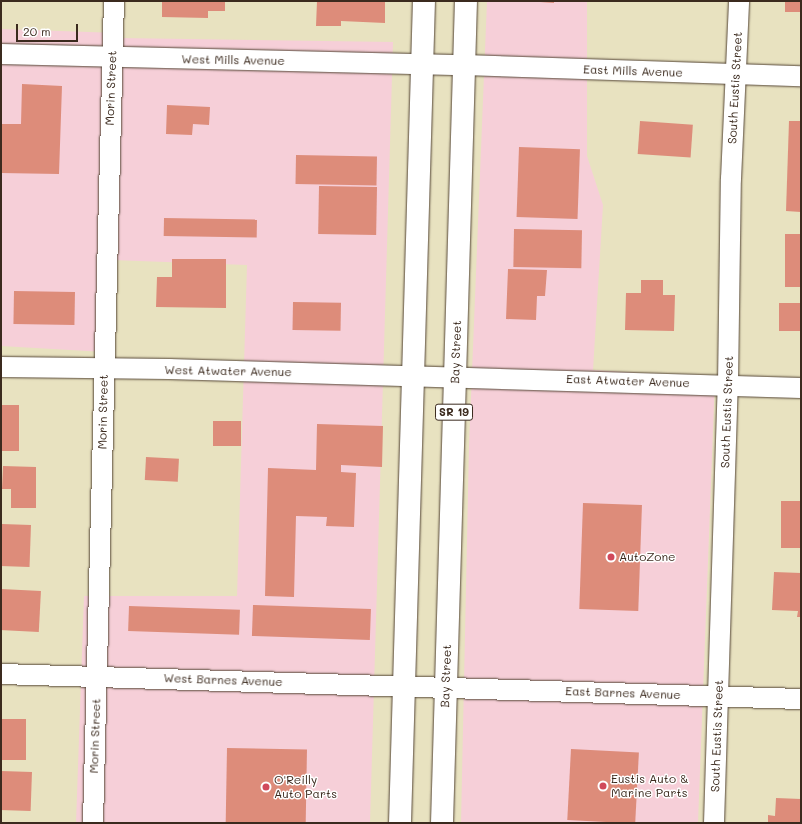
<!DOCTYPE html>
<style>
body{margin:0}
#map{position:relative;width:802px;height:824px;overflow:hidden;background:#e8e2c0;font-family:Mali,sans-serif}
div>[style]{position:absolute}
.built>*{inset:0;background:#f6cfd8}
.building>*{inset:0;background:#dd8c7a;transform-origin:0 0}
.roads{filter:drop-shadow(0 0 1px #554636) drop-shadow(0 0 1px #554636)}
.street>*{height:20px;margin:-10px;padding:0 10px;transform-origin:10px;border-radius:10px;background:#fff}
.primary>*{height:22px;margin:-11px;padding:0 11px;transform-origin:11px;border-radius:11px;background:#fff}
.dots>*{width:11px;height:11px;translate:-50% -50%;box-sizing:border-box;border:2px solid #fff;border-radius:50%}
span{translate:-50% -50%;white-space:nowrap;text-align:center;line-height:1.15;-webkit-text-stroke:3px #fff;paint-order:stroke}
.shield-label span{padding:1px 3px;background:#fff;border:1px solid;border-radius:3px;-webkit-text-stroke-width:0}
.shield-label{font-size:11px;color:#3b2a1e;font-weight:700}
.street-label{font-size:12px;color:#3b2a1e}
.poi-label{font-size:12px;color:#3b2a1e}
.left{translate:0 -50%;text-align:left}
.frame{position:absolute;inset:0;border:2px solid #3b2a1e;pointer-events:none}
.scale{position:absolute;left:16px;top:24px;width:62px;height:18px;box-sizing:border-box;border:2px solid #3b2a1e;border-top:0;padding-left:5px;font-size:12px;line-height:14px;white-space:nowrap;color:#3b2a1e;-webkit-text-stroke:3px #fff;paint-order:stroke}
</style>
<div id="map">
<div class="built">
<div style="clip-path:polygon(487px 1px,587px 1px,587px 156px,603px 205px,593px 370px,715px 378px,698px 823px,461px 823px,469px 446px)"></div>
<div style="clip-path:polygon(1px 29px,118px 33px,118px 38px,393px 42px,370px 823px,76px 823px,84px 596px,237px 596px,247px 265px,112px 260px,105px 352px,1px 346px)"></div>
</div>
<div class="building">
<div style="clip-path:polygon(162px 1px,225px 1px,225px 11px,208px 11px,208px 18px,162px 17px)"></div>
<div style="clip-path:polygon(317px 1px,385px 1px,385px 23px,341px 21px,341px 26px,316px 26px)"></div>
<div style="clip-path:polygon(540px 1px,554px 1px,554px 3px,540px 2px)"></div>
<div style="left:785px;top:1px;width:16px;height:11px"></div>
<div style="clip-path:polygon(22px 84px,62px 86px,59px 174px,1px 173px,1px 124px,21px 124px)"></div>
<div style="clip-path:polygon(167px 105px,210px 107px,209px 125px,193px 124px,192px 135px,166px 134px)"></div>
<div style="left:640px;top:121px;width:53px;height:33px;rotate:4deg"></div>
<div style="clip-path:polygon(789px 121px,801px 121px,801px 212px,786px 211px)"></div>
<div style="left:519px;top:147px;width:61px;height:70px;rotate:2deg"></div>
<div style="left:296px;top:155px;width:81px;height:29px;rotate:1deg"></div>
<div style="left:319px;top:186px;width:58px;height:48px;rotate:1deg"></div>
<div style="left:164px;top:218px;width:93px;height:18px;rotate:1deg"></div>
<div style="left:514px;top:229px;width:68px;height:38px;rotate:1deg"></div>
<div style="left:785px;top:234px;width:16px;height:53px"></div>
<div style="clip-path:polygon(172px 259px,226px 259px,226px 308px,156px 307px,157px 277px,172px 277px)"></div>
<div style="clip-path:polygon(508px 269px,547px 270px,545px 296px,537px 296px,536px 320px,506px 319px)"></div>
<div style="clip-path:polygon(641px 280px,663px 280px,663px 295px,675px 295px,674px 331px,625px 330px,626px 293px,641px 293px)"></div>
<div style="left:14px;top:291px;width:61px;height:33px;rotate:1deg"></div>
<div style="left:293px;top:302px;width:48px;height:28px;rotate:1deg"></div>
<div style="left:779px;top:303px;width:22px;height:28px"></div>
<div style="left:1px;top:405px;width:18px;height:46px"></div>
<div style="left:213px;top:421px;width:28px;height:25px"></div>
<div style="clip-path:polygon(317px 424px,383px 426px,382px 467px,341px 465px,341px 472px,356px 473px,354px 527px,326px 526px,327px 517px,296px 516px,294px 597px,265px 596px,268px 468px,316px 470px)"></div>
<div style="left:146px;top:457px;width:33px;height:23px;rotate:3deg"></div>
<div style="clip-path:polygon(3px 466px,36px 467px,36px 508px,11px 508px,11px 489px,2px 489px)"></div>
<div style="left:781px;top:501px;width:20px;height:47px"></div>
<div style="left:583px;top:503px;width:59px;height:106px;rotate:2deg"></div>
<div style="left:2px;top:524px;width:29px;height:42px;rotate:2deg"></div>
<div style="clip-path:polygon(774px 572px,801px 573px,801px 617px,797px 617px,798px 611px,772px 610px)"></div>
<div style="left:1px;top:589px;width:40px;height:41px;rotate:3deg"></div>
<div style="left:253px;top:605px;width:118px;height:31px;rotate:2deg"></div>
<div style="left:129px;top:606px;width:111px;height:25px;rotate:2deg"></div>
<div style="left:1px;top:719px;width:25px;height:41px"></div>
<div style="left:227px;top:748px;width:80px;height:75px;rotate:1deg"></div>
<div style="left:571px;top:749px;width:68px;height:71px;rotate:3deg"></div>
<div style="left:1px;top:771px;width:31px;height:39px;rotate:2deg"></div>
<div style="clip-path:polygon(776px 798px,801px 799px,801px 823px,768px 823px,768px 815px,775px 816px)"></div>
</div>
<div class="roads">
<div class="street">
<div style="left:1px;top:54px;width:463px;rotate:1.4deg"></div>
<div style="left:464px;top:65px;width:337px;rotate:1.9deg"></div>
<div style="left:1px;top:367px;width:168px;rotate:0.7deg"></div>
<div style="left:169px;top:369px;width:632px;rotate:1.72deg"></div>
<div style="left:1px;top:674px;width:800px;rotate:1.79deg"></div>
<div style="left:93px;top:823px;width:822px;rotate:-88.54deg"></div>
<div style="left:714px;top:823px;width:439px;rotate:-88.2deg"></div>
<div style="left:728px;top:384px;width:205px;rotate:-89.2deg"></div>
<div style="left:731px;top:179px;width:178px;rotate:-87.4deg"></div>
</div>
<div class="primary">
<div style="left:400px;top:823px;width:822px;rotate:-88.33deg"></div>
<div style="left:442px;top:823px;width:822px;rotate:-88.33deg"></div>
</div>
</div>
<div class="dots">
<div style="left:611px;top:557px;background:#d1495b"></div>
<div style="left:603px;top:786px;background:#d1495b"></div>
<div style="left:266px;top:787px;background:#d1495b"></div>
</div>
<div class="shield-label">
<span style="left:454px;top:412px">SR 19</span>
</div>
<div class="street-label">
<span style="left:233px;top:60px;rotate:1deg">West Mills Avenue</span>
<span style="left:633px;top:71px;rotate:2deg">East Mills Avenue</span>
<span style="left:111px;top:88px;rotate:-88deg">Morin Street</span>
<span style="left:735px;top:88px;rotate:-87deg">South Eustis Street</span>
<span style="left:456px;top:352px;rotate:-88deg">Bay Street</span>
<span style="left:228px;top:371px;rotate:1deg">West Atwater Avenue</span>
<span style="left:628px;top:381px;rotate:2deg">East Atwater Avenue</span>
<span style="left:103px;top:412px;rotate:-89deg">Morin Street</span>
<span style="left:727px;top:412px;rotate:-88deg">South Eustis Street</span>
<span style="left:446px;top:676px;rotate:-88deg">Bay Street</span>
<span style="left:223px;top:680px;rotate:2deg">West Barnes Avenue</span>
<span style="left:623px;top:693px;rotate:2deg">East Barnes Avenue</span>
<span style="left:95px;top:736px;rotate:-88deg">Morin Street</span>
<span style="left:717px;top:736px;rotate:-88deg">South Eustis Street</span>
</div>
<div class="poi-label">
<span class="left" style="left:619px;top:557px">AutoZone</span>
<span class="left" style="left:611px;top:786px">Eustis Auto &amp;<br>Marine Parts</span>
<span class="left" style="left:274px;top:787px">O'Reilly<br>Auto Parts</span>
</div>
<div class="frame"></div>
<div class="scale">20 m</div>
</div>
